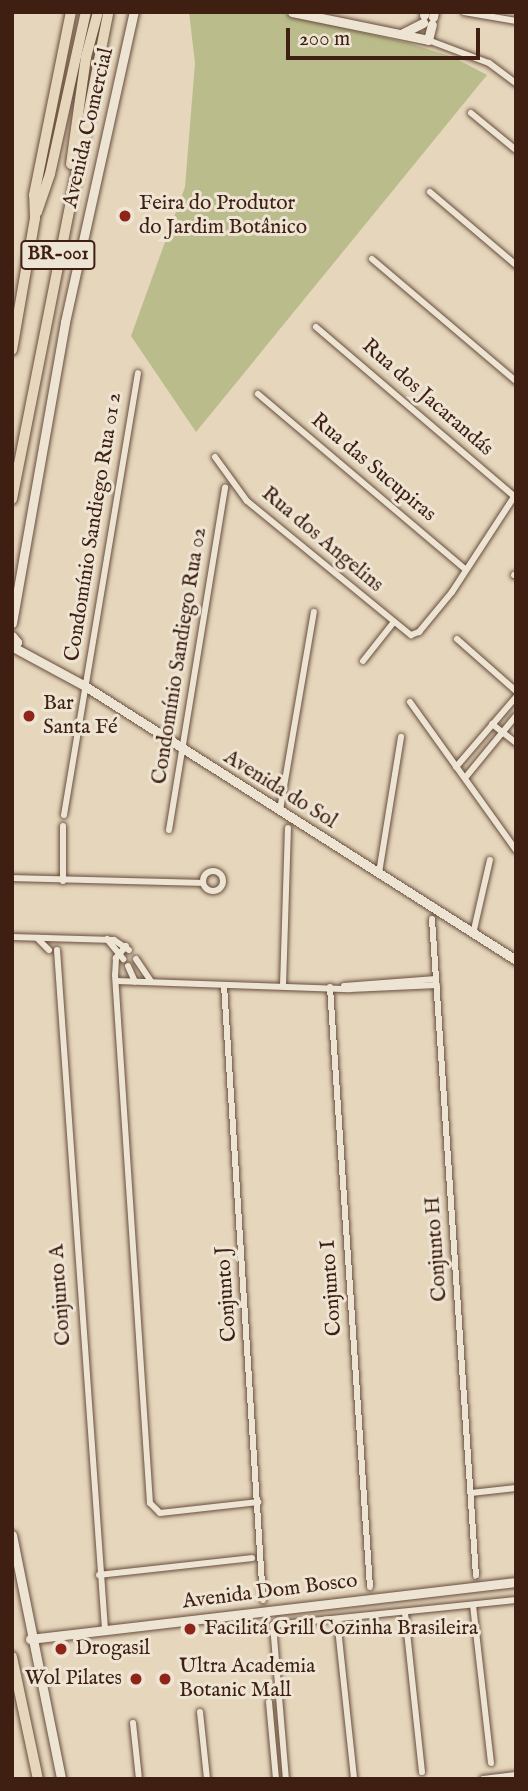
<!DOCTYPE html>
<meta charset="utf-8">
<style>
body{margin:0}
#map{position:relative;width:528px;height:1791px;overflow:hidden;background:#e5d6bc;font-family:"IM FELL English",serif}
div>[style]{position:absolute}
.green>*{inset:0;background:#bbbc8c}
.street-tunnel>*{height:6px;margin-top:-3px;transform-origin:0;background:repeating-linear-gradient(90deg,#c4b19a 0 6px,transparent 0 9px)}
.roads{filter:drop-shadow(0 0 2px #684d3c) drop-shadow(0 0 2px #684d3c)}
.street>*{height:6px;margin:-3px;padding:0 3px;transform-origin:3px;border-radius:3px;background:#eee4d3}
.street>.ring{margin:-3px;padding:0;box-sizing:content-box;background:none;border:6px solid #eee4d3;border-radius:50%}
.secondary>*{height:9px;margin:-4.5px;padding:0 4.5px;transform-origin:4.5px;border-radius:4.5px;background:#eee4d3}
.highway>*{height:10px;margin:-5px;padding:0 5px;transform-origin:5px;border-radius:5px;background:#e5d6bc}
.dots>*{width:19px;height:19px;translate:-50% -50%;box-sizing:border-box;border:4px solid #eee4d3;border-radius:50%}
span{translate:-50% -50%;white-space:nowrap;text-align:center;line-height:1.15;-webkit-text-stroke:6px #eee4d3;paint-order:stroke}
.shield-label span{padding:2px 5px;background:#eee4d3;border:2px solid;border-radius:5px;-webkit-text-stroke-width:0}
.shield-label{font-size:19px;color:#3e1f12;font-weight:700}
.street-label{font-size:21px;color:#3e1f12}
.poi-label{font-size:21px;color:#3e1f12}
.left{translate:0 -50%;text-align:left}
.right{translate:-100% -50%;text-align:right}
.frame{position:absolute;inset:0;border:14px solid #3e1f12;pointer-events:none}
.scale{position:absolute;left:286px;top:28px;width:194px;height:32px;box-sizing:border-box;border:4px solid #3e1f12;border-top:0;padding-left:9px;font-size:21px;line-height:24px;white-space:nowrap;color:#3e1f12;-webkit-text-stroke:5px #eee4d3;paint-order:stroke}
</style>
<div id="map">
<div class="green">
<div style="clip-path:polygon(189px 12px,276px 12px,408px 43px,453px 57px,487px 75px,196px 432px,131px 336px,185px 187px,195px 63px)"></div>
</div>
<div class="street-tunnel">
<div style="left:277px;top:1615px;width:6px;rotate:59deg"></div>
</div>
<div class="roads">
<div class="street">
<div style="left:464px;top:12px;width:53px;rotate:9.8deg"></div>
<div style="left:428px;top:40px;width:65px;rotate:20.7deg"></div>
<div style="left:489px;top:63px;width:34px;rotate:37deg"></div>
<div style="left:471px;top:113px;width:58px;rotate:39.4deg"></div>
<div style="left:430px;top:192px;width:113px;rotate:40.3deg"></div>
<div style="left:372px;top:259px;width:189px;rotate:40.3deg"></div>
<div style="left:316px;top:327px;width:260px;rotate:40.5deg"></div>
<div style="left:258px;top:394px;width:271px;rotate:40.2deg"></div>
<div style="left:215px;top:457px;width:54px;rotate:54deg"></div>
<div style="left:247px;top:501px;width:212px;rotate:39.3deg"></div>
<div style="left:411px;top:635px;width:9px;rotate:-21deg"></div>
<div style="left:419px;top:632px;width:52px;rotate:-50.5deg"></div>
<div style="left:452px;top:592px;width:117px;rotate:-56.9deg"></div>
<div style="left:514px;top:575px;width:2px;rotate:27deg"></div>
<div style="left:457px;top:639px;width:79px;rotate:41.4deg"></div>
<div style="left:363px;top:661px;width:48px;rotate:-51.7deg"></div>
<div style="left:410px;top:702px;width:182px;rotate:54.4deg"></div>
<div style="left:492px;top:724px;width:31px;rotate:38deg"></div>
<div style="left:456px;top:767px;width:92px;rotate:-49.4deg"></div>
<div style="left:465px;top:778px;width:80px;rotate:-50.6deg"></div>
<div style="left:280px;top:810px;width:201px;rotate:-80.3deg"></div>
<div style="left:64px;top:815px;width:448px;rotate:-80.5deg"></div>
<div style="left:63px;top:826px;width:55px;rotate:90deg"></div>
<div style="left:169px;top:830px;width:347px;rotate:-80.7deg"></div>
<div class="ring" style="left:203px;top:871px;width:14px;height:14px"></div>
<div style="left:379px;top:873px;width:138px;rotate:-80.8deg"></div>
<div style="left:12px;top:878px;width:191px;rotate:1.5deg"></div>
<div style="left:432px;top:919px;width:658px;rotate:86.17deg"></div>
<div style="left:473px;top:934px;width:76px;rotate:-77.1deg"></div>
<div style="left:12px;top:937px;width:102px;rotate:1.7deg"></div>
<div style="left:114px;top:940px;width:18px;rotate:34deg"></div>
<div style="left:37px;top:938px;width:17px;rotate:45deg"></div>
<div style="left:107px;top:939px;width:26px;rotate:51deg"></div>
<div style="left:126px;top:946px;width:16px;rotate:130deg"></div>
<div style="left:116px;top:958px;width:17px;rotate:93deg"></div>
<div style="left:115px;top:975px;width:529px;rotate:86.21deg"></div>
<div style="left:150px;top:1503px;width:14px;rotate:45deg"></div>
<div style="left:160px;top:1513px;width:99px;rotate:-6.4deg"></div>
<div style="left:57px;top:950px;width:681px;rotate:85.96deg"></div>
<div style="left:136px;top:959px;width:27px;rotate:56deg"></div>
<div style="left:128px;top:966px;width:17px;rotate:66deg"></div>
<div style="left:116px;top:981px;width:234px;rotate:2deg"></div>
<div style="left:350px;top:989px;width:87px;rotate:-2.6deg"></div>
<div style="left:224px;top:985px;width:616px;rotate:86.37deg"></div>
<div style="left:283px;top:986px;width:158px;rotate:-88.2deg"></div>
<div style="left:344px;top:986px;width:92px;rotate:-4.4deg"></div>
<div style="left:330px;top:987px;width:601px;rotate:86.19deg"></div>
<div style="left:471px;top:1493px;width:45px;rotate:-6.3deg"></div>
<div style="left:99px;top:1575px;width:154px;rotate:-6.3deg"></div>
<div style="left:473px;top:1605px;width:159px;rotate:83.5deg"></div>
<div style="left:405px;top:1613px;width:160px;rotate:83.9deg"></div>
<div style="left:337px;top:1619px;width:161px;rotate:83.9deg"></div>
<div style="left:273px;top:1625px;width:244px;rotate:-5.9deg"></div>
<div style="left:273px;top:1625px;width:155px;rotate:85.2deg"></div>
<div style="left:269px;top:1702px;width:77px;rotate:84.8deg"></div>
<div style="left:200px;top:1712px;width:67px;rotate:84deg"></div>
<div style="left:133px;top:1723px;width:56px;rotate:83.9deg"></div>
<div style="left:483px;top:1779px;width:33px;rotate:-7deg"></div>
</div>
<div class="secondary">
<div style="left:292px;top:12px;width:139px;rotate:11.6deg"></div>
<div style="left:428px;top:40px;width:16px;rotate:-76deg"></div>
<div style="left:424px;top:15px;width:3px;rotate:-72deg"></div>
<div style="left:433px;top:17px;width:5px;rotate:-79deg"></div>
<div style="left:401px;top:34px;width:25px;rotate:-27deg"></div>
<div style="left:12px;top:623px;width:306px;rotate:-80deg"></div>
<div style="left:65px;top:322px;width:318px;rotate:-77.5deg"></div>
<div style="left:12px;top:636px;width:8px;rotate:50deg"></div>
<div style="left:17px;top:642px;width:7px;rotate:135deg"></div>
<div style="left:13px;top:647px;width:82px;rotate:28.4deg"></div>
<div style="left:85px;top:686px;width:511px;rotate:32.45deg"></div>
<div style="left:12px;top:1535px;width:249px;rotate:78.6deg"></div>
<div style="left:30px;top:1639px;width:489px;rotate:-6.7deg"></div>
</div>
<div class="highway">
<div style="left:71px;top:164px;width:108px;rotate:-82deg"></div>
<div style="left:86px;top:57px;width:47px;rotate:-75.1deg"></div>
<div style="left:37px;top:212px;width:40px;rotate:-71.1deg"></div>
<div style="left:50px;top:174px;width:166px;rotate:-77.5deg"></div>
<div style="left:12px;top:350px;width:134px;rotate:-80.1deg"></div>
<div style="left:35px;top:218px;width:23px;rotate:-92deg"></div>
<div style="left:34px;top:195px;width:187px;rotate:-78.6deg"></div>
<div style="left:12px;top:499px;width:496px;rotate:-78.8deg"></div>
<div style="left:12px;top:1657px;width:125px;rotate:78deg"></div>
</div>
</div>
<div class="dots">
<div style="left:125px;top:216px;background:#8f2418"></div>
<div style="left:29px;top:716px;background:#8f2418"></div>
<div style="left:190px;top:1629px;background:#8f2418"></div>
<div style="left:61px;top:1649px;background:#8f2418"></div>
<div style="left:136px;top:1679px;background:#8f2418"></div>
<div style="left:165px;top:1679px;background:#8f2418"></div>
</div>
<div class="shield-label">
<span style="left:58px;top:255px">BR-001</span>
</div>
<div class="street-label">
<span style="left:89px;top:128px;rotate:-77deg">Avenida Comercial</span>
<span style="left:427px;top:398px;rotate:41deg">Rua dos Jacarandás</span>
<span style="left:373px;top:468px;rotate:40deg">Rua das Sucupiras</span>
<span style="left:94px;top:527px;rotate:-81deg">Condomínio Sandiego Rua 01 2</span>
<span style="left:322px;top:540px;rotate:40deg">Rua dos Angelins</span>
<span style="left:180px;top:656px;rotate:-81deg">Condomínio Sandiego Rua 02</span>
<span style="left:280px;top:790px;rotate:32deg">Avenida do Sol</span>
<span style="left:437px;top:1249px;rotate:-94deg">Conjunto H</span>
<span style="left:332px;top:1288px;rotate:-94deg">Conjunto I</span>
<span style="left:227px;top:1294px;rotate:-94deg">Conjunto J</span>
<span style="left:61px;top:1295px;rotate:-94deg">Conjunto A</span>
<span style="left:270px;top:1592px;rotate:-7deg">Avenida Dom Bosco</span>
</div>
<div class="poi-label">
<span class="left" style="left:139px;top:216px">Feira do Produtor<br>do Jardim Botânico</span>
<span class="left" style="left:43px;top:716px">Bar<br>Santa Fé</span>
<span class="left" style="left:204px;top:1629px">Facilitá Grill Cozinha Brasileira</span>
<span class="left" style="left:75px;top:1649px">Drogasil</span>
<span class="left" style="left:179px;top:1679px">Ultra Academia<br>Botanic Mall</span>
<span class="right" style="left:122px;top:1679px">Wol Pilates</span>
</div>
<div class="frame"></div>
<div class="scale">200 m</div>
</div>
